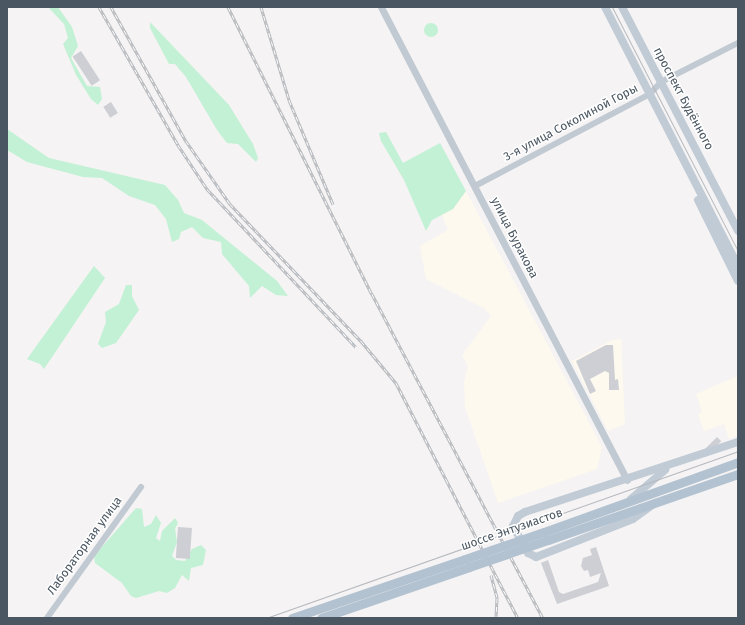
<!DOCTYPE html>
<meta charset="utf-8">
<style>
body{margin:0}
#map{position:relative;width:745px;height:625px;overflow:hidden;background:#f5f3f3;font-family:"Fira Sans",sans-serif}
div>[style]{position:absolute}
.commercial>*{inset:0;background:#fdf9ef}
.green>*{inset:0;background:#c3f1d5}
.round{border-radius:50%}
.building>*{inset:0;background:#cdcfd5;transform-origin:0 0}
.minor>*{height:5.5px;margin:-2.75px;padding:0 2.75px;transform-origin:2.75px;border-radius:2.75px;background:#c1cad2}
.tertiary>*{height:7px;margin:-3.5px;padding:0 3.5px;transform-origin:3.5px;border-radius:3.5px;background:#c1cad2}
.secondary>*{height:8px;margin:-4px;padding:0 4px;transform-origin:4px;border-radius:4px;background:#c1cbd6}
.primary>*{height:9px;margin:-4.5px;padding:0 4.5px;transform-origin:4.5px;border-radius:4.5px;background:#b3c2d1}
.tram>*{height:1px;margin:-0.5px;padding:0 0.5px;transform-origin:0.5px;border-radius:0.5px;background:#b5b8bd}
.rail>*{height:3px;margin-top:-1.5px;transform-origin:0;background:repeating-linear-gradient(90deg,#fff 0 4.5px,#b5b8bd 0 9px);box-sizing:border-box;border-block:1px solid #b5b8bd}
.primary-bridge>*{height:9px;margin:-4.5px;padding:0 4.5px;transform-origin:4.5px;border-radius:4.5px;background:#b3c2d1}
span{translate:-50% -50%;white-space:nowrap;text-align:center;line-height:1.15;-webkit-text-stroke:3px #fff;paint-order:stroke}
.street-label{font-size:12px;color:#4a5661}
.frame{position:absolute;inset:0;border:8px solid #4a5661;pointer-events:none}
</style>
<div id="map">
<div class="commercial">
<div style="clip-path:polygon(466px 191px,602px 447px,597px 469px,498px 503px,465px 407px,464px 382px,468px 366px,462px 355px,491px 316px,485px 309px,426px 279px,420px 246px,448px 230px,442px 215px,453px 209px)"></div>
<div style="clip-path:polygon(621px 339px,625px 424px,608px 431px,572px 361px,612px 340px)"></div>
<div style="clip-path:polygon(738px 376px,738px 436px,729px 439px,724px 424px,704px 431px,698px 414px,702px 412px,696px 394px)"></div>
</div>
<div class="green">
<div style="clip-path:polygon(48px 7px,58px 7px,72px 27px,78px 46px,71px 58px,87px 86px,100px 87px,102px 99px,98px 105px,91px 99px,76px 75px,63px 44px,68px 38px,64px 24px)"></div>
<div style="clip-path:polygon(150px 22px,229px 105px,253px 144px,258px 158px,256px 162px,238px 144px,227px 143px,217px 130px,186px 77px,175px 64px,169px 64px,150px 28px)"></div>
<div class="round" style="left:424px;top:23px;width:14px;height:14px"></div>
<div style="clip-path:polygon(7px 129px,49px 158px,165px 185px,178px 200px,184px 213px,202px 220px,277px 281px,288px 296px,276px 295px,262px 286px,250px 298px,249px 286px,222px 254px,221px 242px,203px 238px,192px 227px,181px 232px,179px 239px,172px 242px,166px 219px,155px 205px,129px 196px,102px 178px,83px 177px,27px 162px,7px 150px)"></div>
<div style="clip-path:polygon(386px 132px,403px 163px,440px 143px,466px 191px,453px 209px,432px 220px,426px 231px,404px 180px,381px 141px,379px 133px)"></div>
<div style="clip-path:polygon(94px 266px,105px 278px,44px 369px,40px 364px,27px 359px)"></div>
<div style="clip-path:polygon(126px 285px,132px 285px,132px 296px,139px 310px,116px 343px,102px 348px,98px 344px,106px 322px,105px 312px,119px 304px)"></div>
<div style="clip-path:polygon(136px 508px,142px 509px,144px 527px,151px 524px,156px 515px,161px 523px,156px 538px,160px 541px,162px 531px,175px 518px,178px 523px,175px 529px,177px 542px,172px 556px,176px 560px,185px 561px,192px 549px,201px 545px,206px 550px,203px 565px,191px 568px,189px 581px,182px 575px,175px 588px,167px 593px,159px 591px,136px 598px,131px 596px,122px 583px,95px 563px,94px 556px)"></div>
</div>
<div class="building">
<div style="left:81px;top:51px;width:35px;height:10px;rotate:57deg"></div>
<div style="left:111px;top:102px;width:13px;height:9px;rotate:58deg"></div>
<div style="clip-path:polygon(606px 345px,613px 345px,615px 380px,618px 379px,619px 390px,609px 390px,609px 373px,605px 371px,590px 379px,596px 391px,590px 394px,576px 361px)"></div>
<div style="left:717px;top:437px;width:6px;height:22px;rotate:45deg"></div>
<div style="left:178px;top:527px;width:14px;height:31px;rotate:4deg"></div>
<div style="clip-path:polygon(596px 547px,609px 586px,557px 604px,541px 563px,548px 560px,559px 592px,563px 594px,598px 582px,601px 573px,590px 577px,588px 570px,584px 571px,581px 566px,583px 558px,592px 555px,590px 549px)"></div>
</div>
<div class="minor">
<div style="left:475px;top:186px;width:198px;rotate:-27.7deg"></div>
<div style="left:650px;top:94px;width:16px;rotate:-47deg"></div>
<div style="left:661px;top:82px;width:86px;rotate:-26.9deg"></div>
<div style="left:47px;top:618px;width:161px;rotate:-54.3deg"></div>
</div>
<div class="tertiary">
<div style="left:381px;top:7px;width:533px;rotate:62.52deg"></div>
</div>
<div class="secondary">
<div style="left:605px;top:7px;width:291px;rotate:62.8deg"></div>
<div style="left:622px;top:7px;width:252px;rotate:62.6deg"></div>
<div style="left:698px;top:200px;width:90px;rotate:63.7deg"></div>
<div style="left:631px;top:499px;width:45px;rotate:-40.5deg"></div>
<div style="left:655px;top:503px;width:27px;rotate:144deg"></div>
<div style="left:633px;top:519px;width:104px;rotate:158.6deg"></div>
<div style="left:536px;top:557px;width:9px;rotate:-153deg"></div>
<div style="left:528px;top:553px;width:31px;rotate:-119deg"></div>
<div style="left:513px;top:526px;width:11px;rotate:-63deg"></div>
<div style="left:518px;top:516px;width:8px;rotate:-30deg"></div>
<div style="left:525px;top:512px;width:224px;rotate:-18.2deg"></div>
</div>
<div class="primary">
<div style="left:544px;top:532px;width:206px;rotate:-19.8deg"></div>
<div style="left:548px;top:540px;width:201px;rotate:-19.2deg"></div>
<div style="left:292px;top:618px;width:183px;rotate:-18.8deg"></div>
<div style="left:321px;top:618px;width:157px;rotate:-19deg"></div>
</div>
<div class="tram">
<div style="left:612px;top:7px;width:275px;rotate:62.7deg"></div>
<div style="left:266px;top:618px;width:501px;rotate:-19.48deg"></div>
</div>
<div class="rail">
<div style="left:99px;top:7px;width:159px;rotate:60.2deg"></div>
<div style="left:178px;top:145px;width:53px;rotate:56.6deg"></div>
<div style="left:207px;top:189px;width:217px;rotate:46.7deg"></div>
<div style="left:111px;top:7px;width:154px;rotate:60.8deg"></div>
<div style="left:186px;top:141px;width:77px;rotate:55.1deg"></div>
<div style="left:230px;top:204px;width:190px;rotate:46.3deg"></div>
<div style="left:361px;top:341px;width:55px;rotate:50.2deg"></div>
<div style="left:396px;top:383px;width:265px;rotate:62.6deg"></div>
<div style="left:228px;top:7px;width:321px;rotate:63.4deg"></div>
<div style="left:372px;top:294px;width:366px;rotate:62.2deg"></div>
<div style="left:261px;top:7px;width:97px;rotate:73.2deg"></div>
<div style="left:289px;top:100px;width:113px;rotate:67.1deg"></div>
<div style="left:491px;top:575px;width:24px;rotate:75deg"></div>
<div style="left:497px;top:598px;width:20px;rotate:93deg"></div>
</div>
<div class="primary-bridge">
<div style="left:465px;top:559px;width:83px;rotate:-18.9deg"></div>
<div style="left:469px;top:567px;width:83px;rotate:-18.9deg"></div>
</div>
<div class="street-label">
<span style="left:683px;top:99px;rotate:62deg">проспект Будённого</span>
<span style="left:571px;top:123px;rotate:-28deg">3-я улица Соколиной Горы</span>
<span style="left:514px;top:238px;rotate:63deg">улица Буракова</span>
<span style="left:512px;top:530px;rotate:-19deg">шоссе Энтузиастов</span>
<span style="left:85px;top:546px;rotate:-54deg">Лабораторная улица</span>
</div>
<div class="frame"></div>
</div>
